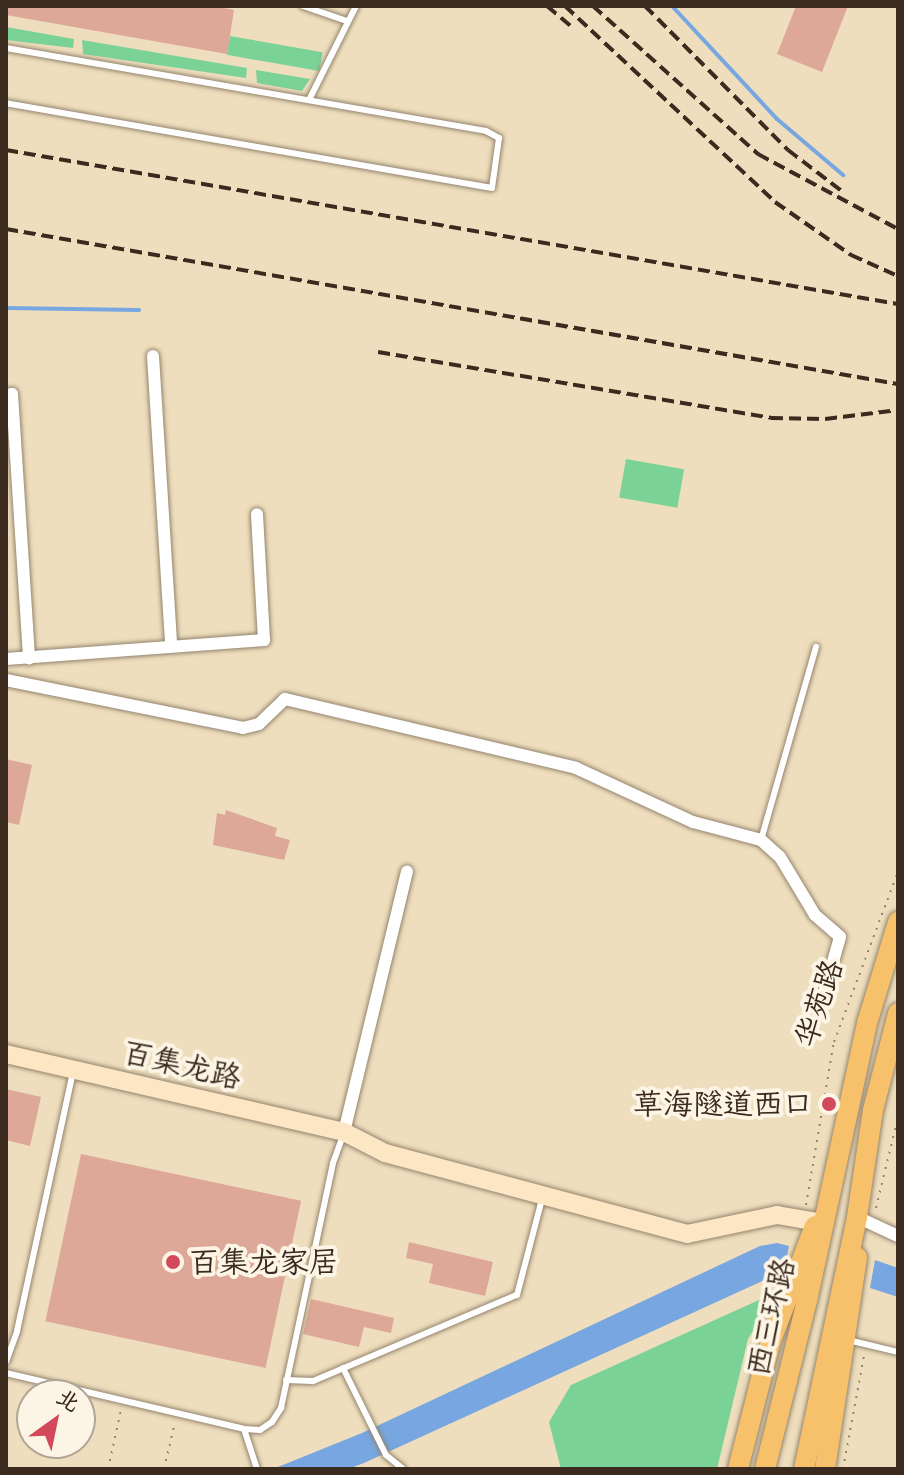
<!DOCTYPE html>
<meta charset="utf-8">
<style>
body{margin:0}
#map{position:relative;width:904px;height:1475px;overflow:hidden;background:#eedebd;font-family:Itim,"LXGW WenKai TC",sans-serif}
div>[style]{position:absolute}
.green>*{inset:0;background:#7ad297;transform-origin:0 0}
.water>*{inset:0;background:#77a6e0}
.stream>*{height:4px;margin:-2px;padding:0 2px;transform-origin:2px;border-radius:2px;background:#77a6e0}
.building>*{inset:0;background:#dda897;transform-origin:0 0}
.path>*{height:2px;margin-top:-1px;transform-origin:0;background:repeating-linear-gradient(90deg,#94846e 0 2px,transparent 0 8px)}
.roads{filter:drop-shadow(0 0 2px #94846e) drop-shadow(0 0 2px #94846e)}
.lane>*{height:6px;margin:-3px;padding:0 3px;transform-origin:3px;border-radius:3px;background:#fff}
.street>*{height:12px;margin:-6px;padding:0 6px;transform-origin:6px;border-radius:6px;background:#fff}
.secondary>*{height:18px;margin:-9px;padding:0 9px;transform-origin:9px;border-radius:9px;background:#fce6c4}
.primary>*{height:20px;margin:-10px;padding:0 10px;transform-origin:10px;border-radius:10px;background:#f7c06b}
.rail>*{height:4px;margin-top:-2px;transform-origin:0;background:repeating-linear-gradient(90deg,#3b2a1e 0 12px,transparent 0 18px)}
.dots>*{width:22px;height:22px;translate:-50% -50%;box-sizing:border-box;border:4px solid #fcf5e5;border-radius:50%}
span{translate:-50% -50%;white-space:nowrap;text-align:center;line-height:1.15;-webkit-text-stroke:8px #fcf5e5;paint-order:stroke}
.street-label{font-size:30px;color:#3b2a1e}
.poi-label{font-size:30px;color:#3b2a1e}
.right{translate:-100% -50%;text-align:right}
.left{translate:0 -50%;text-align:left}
.frame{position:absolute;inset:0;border:8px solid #3b2a1e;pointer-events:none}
.north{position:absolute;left:16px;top:1379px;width:80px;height:80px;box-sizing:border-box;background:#fcf5e5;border:2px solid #afa495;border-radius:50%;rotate:33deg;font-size:22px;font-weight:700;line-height:32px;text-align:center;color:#3b2a1e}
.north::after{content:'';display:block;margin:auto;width:28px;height:36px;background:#d1495b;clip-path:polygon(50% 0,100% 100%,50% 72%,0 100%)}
</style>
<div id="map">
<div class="green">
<div style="clip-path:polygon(6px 27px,74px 39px,73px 48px,6px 40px)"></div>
<div style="left:230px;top:36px;width:94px;height:19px;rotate:10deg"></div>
<div style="clip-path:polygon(82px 40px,247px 68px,246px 78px,83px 54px)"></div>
<div style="clip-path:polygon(256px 70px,310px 79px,302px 91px,257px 83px)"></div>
<div style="left:626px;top:459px;width:59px;height:39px;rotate:10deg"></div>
<div style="clip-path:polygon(777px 1292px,748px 1339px,717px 1469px,561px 1469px,549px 1422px,571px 1385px)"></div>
</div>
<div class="water">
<div style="clip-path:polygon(777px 1243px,789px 1246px,784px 1271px,364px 1463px,348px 1469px,273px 1469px,362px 1433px,760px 1246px)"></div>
<div style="clip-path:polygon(875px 1260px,898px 1268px,898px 1297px,870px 1288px)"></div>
</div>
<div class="stream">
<div style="left:672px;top:6px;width:154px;rotate:47.1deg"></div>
<div style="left:777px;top:119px;width:87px;rotate:40.3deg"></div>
<div style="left:6px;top:308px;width:133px;rotate:0.9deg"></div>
</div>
<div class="building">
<div style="clip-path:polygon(6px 6px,214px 6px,234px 10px,227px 54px,6px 15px)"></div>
<div style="clip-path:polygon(796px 6px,848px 6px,822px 72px,777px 54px)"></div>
<div style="clip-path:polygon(6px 759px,32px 765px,19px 825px,6px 822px)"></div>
<div style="clip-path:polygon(226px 810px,277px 828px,275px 836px,290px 840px,284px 860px,213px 845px,217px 813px,225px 815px)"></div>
<div style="clip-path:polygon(6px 1089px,41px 1097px,30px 1146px,6px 1140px)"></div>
<div style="left:81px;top:1154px;width:225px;height:171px;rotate:12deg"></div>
<div style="clip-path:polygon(409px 1242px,493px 1262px,485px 1296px,429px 1283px,433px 1264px,406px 1258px)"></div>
<div style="clip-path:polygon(311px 1299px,394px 1318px,391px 1333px,364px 1327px,359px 1347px,303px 1334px)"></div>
</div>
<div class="path">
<div style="left:806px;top:1205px;width:165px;rotate:-80.3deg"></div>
<div style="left:834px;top:1042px;width:182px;rotate:-69.4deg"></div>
<div style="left:876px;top:1208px;width:94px;rotate:-76.4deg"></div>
<div style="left:108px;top:1469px;width:60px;rotate:-77.6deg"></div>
<div style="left:164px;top:1469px;width:48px;rotate:-76.8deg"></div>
<div style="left:843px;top:1469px;width:115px;rotate:-79.5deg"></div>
</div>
<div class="roads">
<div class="lane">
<div style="left:303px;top:6px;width:46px;rotate:18.8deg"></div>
<div style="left:6px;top:48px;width:487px;rotate:9.8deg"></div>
<div style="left:486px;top:131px;width:15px;rotate:28deg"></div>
<div style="left:499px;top:138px;width:50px;rotate:98deg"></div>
<div style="left:492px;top:188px;width:493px;rotate:-170.1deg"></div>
<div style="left:309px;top:100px;width:105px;rotate:-63.4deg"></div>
<div style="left:761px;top:840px;width:201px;rotate:-74.1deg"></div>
<div style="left:848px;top:1340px;width:51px;rotate:13.5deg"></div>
<div style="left:6px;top:1362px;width:33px;rotate:-70deg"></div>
<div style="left:17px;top:1331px;width:264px;rotate:-77.8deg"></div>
<div style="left:343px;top:1368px;width:97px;rotate:63.7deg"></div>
<div style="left:386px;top:1455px;width:22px;rotate:39deg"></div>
<div style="left:6px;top:1373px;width:244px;rotate:13.2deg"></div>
<div style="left:244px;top:1429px;width:16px;rotate:4deg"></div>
<div style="left:260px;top:1430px;width:14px;rotate:-34deg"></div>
<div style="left:272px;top:1422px;width:17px;rotate:-57deg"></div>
<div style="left:281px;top:1408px;width:250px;rotate:-78deg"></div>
<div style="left:333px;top:1163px;width:30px;rotate:-70deg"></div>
<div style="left:286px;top:1380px;width:27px;rotate:2deg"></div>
<div style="left:313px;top:1381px;width:221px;rotate:-22.9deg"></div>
<div style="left:517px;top:1295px;width:99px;rotate:-75.4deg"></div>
<div style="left:244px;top:1429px;width:42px;rotate:72deg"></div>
</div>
<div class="street">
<div style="left:153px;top:356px;width:291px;rotate:86.4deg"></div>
<div style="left:6px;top:395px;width:6px;rotate:-9deg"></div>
<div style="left:12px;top:394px;width:265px;rotate:86.3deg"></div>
<div style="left:6px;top:659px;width:259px;rotate:-4.2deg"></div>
<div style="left:264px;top:640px;width:126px;rotate:-93.2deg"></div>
<div style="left:6px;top:680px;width:242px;rotate:11.4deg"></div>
<div style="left:243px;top:728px;width:16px;rotate:-14deg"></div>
<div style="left:259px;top:724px;width:36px;rotate:-44deg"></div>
<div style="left:285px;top:699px;width:299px;rotate:13.3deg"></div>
<div style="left:576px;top:768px;width:129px;rotate:24.8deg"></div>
<div style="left:693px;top:822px;width:70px;rotate:14.8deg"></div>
<div style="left:761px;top:840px;width:25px;rotate:42deg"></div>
<div style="left:780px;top:857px;width:68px;rotate:58.9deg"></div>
<div style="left:815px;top:915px;width:33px;rotate:41deg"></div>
<div style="left:840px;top:937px;width:70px;rotate:105.8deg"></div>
<div style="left:344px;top:1132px;width:268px;rotate:-76.4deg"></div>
<div style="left:857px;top:1217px;width:45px;rotate:24.9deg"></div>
</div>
<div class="secondary">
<div style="left:6px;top:1054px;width:347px;rotate:13deg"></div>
<div style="left:344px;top:1132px;width:46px;rotate:27.1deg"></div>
<div style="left:385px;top:1153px;width:313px;rotate:15deg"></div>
<div style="left:687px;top:1234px;width:92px;rotate:-11.9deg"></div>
<div style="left:777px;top:1215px;width:48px;rotate:9.7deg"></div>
</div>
<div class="primary">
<div style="left:738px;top:1469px;width:130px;rotate:-75.7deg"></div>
<div style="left:770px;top:1343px;width:125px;rotate:-69deg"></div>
<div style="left:765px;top:1469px;width:173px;rotate:-76deg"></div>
<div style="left:807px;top:1301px;width:284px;rotate:-77.8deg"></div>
<div style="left:867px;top:1023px;width:106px;rotate:-72.9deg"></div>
<div style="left:804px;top:1469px;width:258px;rotate:-78.1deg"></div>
<div style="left:857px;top:1217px;width:108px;rotate:-81.5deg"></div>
<div style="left:873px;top:1110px;width:100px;rotate:-75.5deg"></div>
<div style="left:825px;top:1469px;width:214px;rotate:-81.4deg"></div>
</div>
</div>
<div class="rail">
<div style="left:547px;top:6px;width:31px;rotate:40deg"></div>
<div style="left:565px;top:6px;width:287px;rotate:43deg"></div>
<div style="left:775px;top:202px;width:93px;rotate:34.9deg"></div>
<div style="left:851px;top:255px;width:51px;rotate:24.1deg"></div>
<div style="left:593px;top:6px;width:222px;rotate:41.9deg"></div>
<div style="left:758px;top:154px;width:159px;rotate:28.2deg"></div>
<div style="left:645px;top:6px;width:203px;rotate:45.2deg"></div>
<div style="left:788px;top:150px;width:69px;rotate:37.4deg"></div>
<div style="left:6px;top:150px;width:905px;rotate:9.8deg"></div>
<div style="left:6px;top:229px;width:905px;rotate:9.86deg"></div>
<div style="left:378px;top:352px;width:399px;rotate:9.5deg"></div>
<div style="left:771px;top:418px;width:54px;rotate:1.1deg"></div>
<div style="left:825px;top:419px;width:74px;rotate:-7deg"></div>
</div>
<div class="dots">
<div style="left:829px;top:1104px;background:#d1495b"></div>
<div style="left:173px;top:1262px;background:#d1495b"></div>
</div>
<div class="street-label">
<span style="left:819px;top:1003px;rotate:-71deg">华苑路</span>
<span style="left:182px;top:1065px;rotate:13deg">百集龙路</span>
<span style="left:771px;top:1317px;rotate:-77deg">西三环路</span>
</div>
<div class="poi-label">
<span class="right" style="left:813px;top:1104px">草海隧道西口</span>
<span class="left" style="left:189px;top:1262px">百集龙家居</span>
</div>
<div class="frame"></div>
<div class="north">北</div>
</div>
